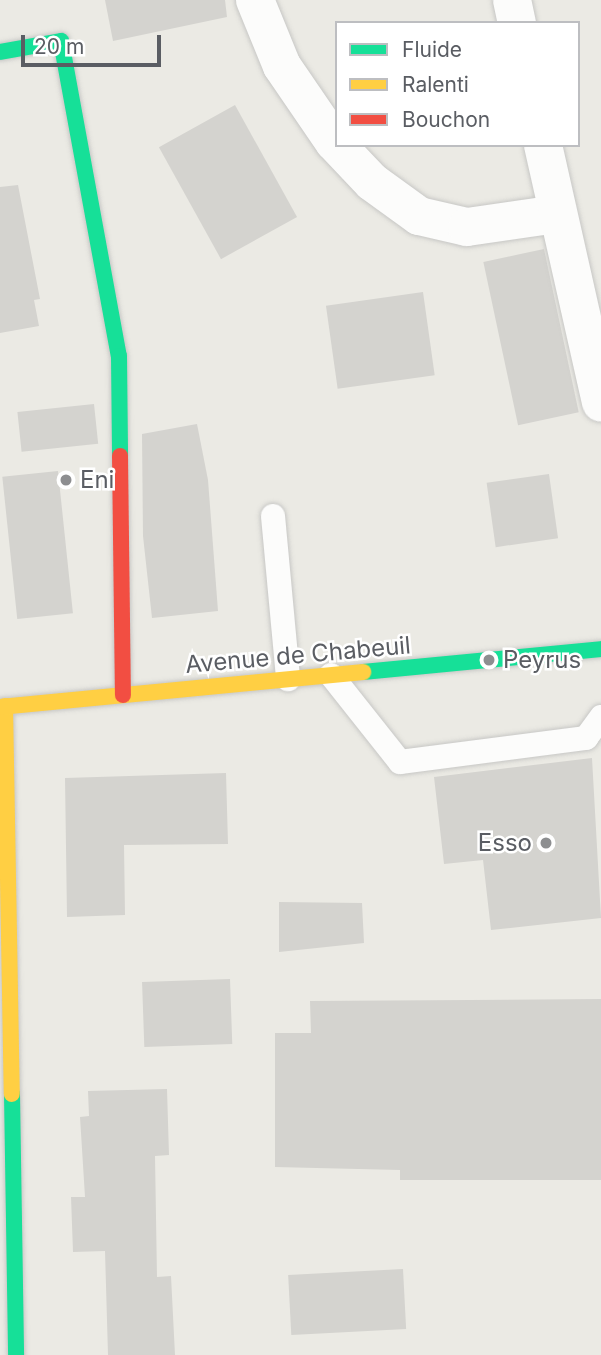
<!DOCTYPE html>
<style>
body{margin:0}
#map{position:relative;width:601px;height:1355px;overflow:hidden;background:#ebeae4;font-family:Inter,sans-serif}
div>[style]{position:absolute}
.building>*{inset:0;background:#d4d3cf;transform-origin:0 0}
.roads{filter:drop-shadow(0 0 2px #c7c7c5) drop-shadow(0 0 2px #c7c7c5)}
.lane>*{height:24px;margin:-12px;padding:0 12px;transform-origin:12px;border-radius:12px;background:#fcfcfb}
.street>*{height:38px;margin:-19px;padding:0 19px;transform-origin:19px;border-radius:19px;background:#fcfcfb}
.fast>*{height:16px;margin:-8px;padding:0 8px;transform-origin:8px;border-radius:8px;background:#16e098}
.slow>*{height:16px;margin:-8px;padding:0 8px;transform-origin:8px;border-radius:8px;background:#ffcf43}
.jam>*{height:16px;margin:-8px;padding:0 8px;transform-origin:8px;border-radius:8px;background:#f24e42}
.dots>*{width:19px;height:19px;translate:-50% -50%;box-sizing:border-box;border:4px solid #fff;border-radius:50%}
span{translate:-50% -50%;white-space:nowrap;text-align:center;line-height:1.15;-webkit-text-stroke:5px #fff;paint-order:stroke}
.poi-label{font-size:24px;color:#5a5d63}
.left{translate:0 -50%;text-align:left}
.right{translate:-100% -50%;text-align:right}
.street-label{font-size:24px;color:#5a5d63}
.legend{position:absolute;left:335px;top:21px;width:245px;height:126px;box-sizing:border-box;background:#fff;border:2px solid #bdbec1;margin:0;padding:9px 12px;list-style:none;font-size:21px;color:#5a5d63}
.legend li{display:flex;align-items:center;gap:14px;height:35px}
.legend b{width:35px;border:2px solid #bdbec1}
.scale{position:absolute;left:21px;top:35px;width:140px;height:32px;box-sizing:border-box;border:4px solid #5a5d63;border-top:0;padding-left:9px;font-size:21px;line-height:24px;white-space:nowrap;color:#5a5d63;-webkit-text-stroke:5px #fff;paint-order:stroke}
</style>
<div id="map">
<div class="building">
<div style="clip-path:polygon(105px 0,225px 0,227px 17px,113px 41px)"></div>
<div style="left:235px;top:105px;width:128px;height:87px;rotate:61deg"></div>
<div style="clip-path:polygon(18px 185px,40px 299px,34px 300px,39px 326px,0 333px,0 187px)"></div>
<div style="left:544px;top:249px;width:167px;height:62px;rotate:78deg"></div>
<div style="left:423px;top:292px;width:84px;height:98px;rotate:82deg"></div>
<div style="left:94px;top:404px;width:40px;height:77px;rotate:84deg"></div>
<div style="clip-path:polygon(197px 424px,208px 480px,218px 611px,152px 618px,143px 536px,142px 434px)"></div>
<div style="left:58px;top:471px;width:143px;height:56px;rotate:84deg"></div>
<div style="left:549px;top:474px;width:65px;height:63px;rotate:82deg"></div>
<div style="clip-path:polygon(592px 758px,601px 918px,491px 930px,483px 860px,444px 864px,434px 777px)"></div>
<div style="clip-path:polygon(226px 773px,228px 844px,124px 845px,125px 915px,67px 917px,65px 778px)"></div>
<div style="clip-path:polygon(279px 902px,362px 903px,364px 943px,279px 952px)"></div>
<div style="left:230px;top:979px;width:65px;height:88px;rotate:88deg"></div>
<div style="clip-path:polygon(601px 999px,601px 1180px,400px 1180px,400px 1170px,275px 1167px,275px 1033px,311px 1033px,310px 1001px)"></div>
<div style="clip-path:polygon(167px 1089px,169px 1155px,155px 1156px,157px 1277px,171px 1276px,175px 1355px,108px 1355px,105px 1251px,73px 1252px,71px 1197px,85px 1197px,80px 1117px,89px 1116px,88px 1091px)"></div>
<div style="left:403px;top:1269px;width:60px;height:115px;rotate:87deg"></div>
</div>
<div class="roads">
<div class="lane">
<div style="left:273px;top:516px;width:164px;rotate:84.7deg"></div>
<div style="left:331px;top:675px;width:111px;rotate:51.6deg"></div>
<div style="left:400px;top:762px;width:188px;rotate:-7.4deg"></div>
<div style="left:586px;top:738px;width:26px;rotate:-54deg"></div>
</div>
<div class="street">
<div style="left:255px;top:0;width:71px;rotate:67.8deg"></div>
<div style="left:282px;top:66px;width:92px;rotate:55.6deg"></div>
<div style="left:334px;top:142px;width:55px;rotate:46.5deg"></div>
<div style="left:372px;top:182px;width:58px;rotate:35.9deg"></div>
<div style="left:419px;top:216px;width:49px;rotate:12.9deg"></div>
<div style="left:467px;top:227px;width:91px;rotate:-8.2deg"></div>
<div style="left:512px;top:0;width:24px;rotate:78deg"></div>
<div style="left:543px;top:145px;width:264px;rotate:77.3deg"></div>
</div>
<div class="fast">
<div style="left:0;top:52px;width:62px;rotate:-10.2deg"></div>
<div style="left:61px;top:41px;width:320px;rotate:79.6deg"></div>
<div style="left:119px;top:356px;width:100px;rotate:89.4deg"></div>
<div style="left:363px;top:672px;width:239px;rotate:-5.5deg"></div>
<div style="left:12px;top:1094px;width:261px;rotate:89.1deg"></div>
</div>
<div class="slow">
<div style="left:5px;top:706px;width:388px;rotate:89deg"></div>
<div style="left:0;top:707px;width:365px;rotate:-5.5deg"></div>
</div>
<div class="jam">
<div style="left:120px;top:456px;width:239px;rotate:89.3deg"></div>
</div>
</div>
<div class="dots">
<div style="left:66px;top:480px;background:#8d8e90"></div>
<div style="left:489px;top:660px;background:#8d8e90"></div>
<div style="left:546px;top:843px;background:#8d8e90"></div>
</div>
<div class="poi-label">
<span class="left" style="left:80px;top:480px">Eni</span>
<span class="left" style="left:503px;top:660px">Peyrus</span>
<span class="right" style="left:532px;top:843px">Esso</span>
</div>
<div class="street-label">
<span style="left:298px;top:655px;rotate:-5deg">Avenue de Chabeuil</span>
</div>
<ul class="legend">
<li><b style="height:9px;background:#16e098"></b>Fluide</li>
<li><b style="height:9px;background:#ffcf43"></b>Ralenti</li>
<li><b style="height:9px;background:#f24e42"></b>Bouchon</li>
</ul>
<div class="scale">20 m</div>
</div>
